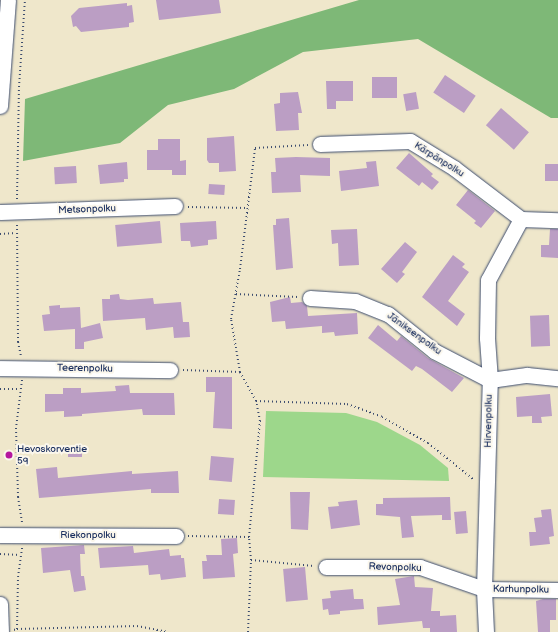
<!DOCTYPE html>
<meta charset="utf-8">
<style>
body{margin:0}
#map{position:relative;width:558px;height:632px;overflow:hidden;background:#efe7cb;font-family:"Balsamiq Sans",sans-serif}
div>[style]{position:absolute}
.green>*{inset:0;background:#9dd78b}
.forest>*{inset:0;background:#7eb877}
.building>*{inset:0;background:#bb9ec4;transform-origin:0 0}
.path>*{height:2px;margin-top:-1px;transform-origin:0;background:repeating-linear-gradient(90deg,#3b4b6e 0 1px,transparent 0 4px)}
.roads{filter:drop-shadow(0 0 1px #3b4b6e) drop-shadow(0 0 1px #3b4b6e)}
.minor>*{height:15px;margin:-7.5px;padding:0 7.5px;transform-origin:7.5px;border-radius:7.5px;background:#fff}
.dots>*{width:11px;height:11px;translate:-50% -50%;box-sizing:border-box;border:2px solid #fbf7ec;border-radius:50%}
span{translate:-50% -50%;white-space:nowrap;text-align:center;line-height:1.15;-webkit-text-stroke:4px #fbf7ec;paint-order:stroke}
.street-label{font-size:10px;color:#1b2f5e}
.poi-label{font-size:10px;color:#1b2f5e}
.left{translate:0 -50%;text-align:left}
</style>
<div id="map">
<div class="green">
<div style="clip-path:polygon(266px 411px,346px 413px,377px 422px,420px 445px,448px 468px,449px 481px,263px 477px)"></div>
</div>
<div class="forest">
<div style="clip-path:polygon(359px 0,558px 0,558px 118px,551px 118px,418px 39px,303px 52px,234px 89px,168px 105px,120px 143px,23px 161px,25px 99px)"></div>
</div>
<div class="building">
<div style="clip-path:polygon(156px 0,219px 0,221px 13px,159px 20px)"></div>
<div style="clip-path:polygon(127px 3px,127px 6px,132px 5px,134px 22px,129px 23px,129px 27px,81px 32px,76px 26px,73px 27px,71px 16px,79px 8px)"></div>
<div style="left:445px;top:75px;width:37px;height:21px;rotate:34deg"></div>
<div style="left:372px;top:77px;width:25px;height:21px"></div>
<div style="clip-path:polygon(326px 81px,353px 81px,353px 101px,336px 101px,336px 109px,327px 109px)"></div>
<div style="clip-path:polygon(298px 92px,302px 113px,298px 113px,299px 130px,276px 131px,274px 104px,280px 103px,280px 93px)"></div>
<div style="left:416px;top:92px;width:17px;height:13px;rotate:80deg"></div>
<div style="left:501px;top:108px;width:37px;height:23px;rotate:41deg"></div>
<div style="clip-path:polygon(234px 136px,236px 171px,219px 172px,219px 163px,209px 163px,207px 160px,207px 138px)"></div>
<div style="clip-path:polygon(158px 139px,180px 139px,180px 161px,186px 160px,186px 175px,172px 175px,172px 170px,147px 170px,147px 150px,158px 150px)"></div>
<div style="clip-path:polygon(409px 153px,433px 174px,431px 176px,439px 182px,432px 190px,422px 182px,419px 186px,396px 168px)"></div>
<div style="clip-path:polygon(296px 157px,330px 158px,330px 176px,300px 175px,301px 192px,272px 193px,271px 172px,276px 172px,275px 158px)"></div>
<div style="clip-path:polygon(376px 161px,379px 186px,341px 191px,339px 171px,367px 168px,366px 162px)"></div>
<div style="clip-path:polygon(127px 162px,128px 179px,124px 179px,124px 182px,100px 184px,98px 165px)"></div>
<div style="left:558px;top:164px;width:17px;height:13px;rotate:90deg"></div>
<div style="left:76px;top:166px;width:17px;height:22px;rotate:87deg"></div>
<div style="left:209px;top:184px;width:16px;height:10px;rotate:4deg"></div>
<div style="clip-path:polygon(468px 190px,495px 211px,481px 228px,474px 223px,476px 221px,456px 205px)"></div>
<div style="clip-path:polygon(289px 218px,293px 268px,276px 270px,273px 225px,276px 225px,276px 219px)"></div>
<div style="left:160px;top:221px;width:22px;height:45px;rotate:85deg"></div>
<div style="clip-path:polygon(216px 221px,217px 239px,208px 240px,208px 245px,191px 247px,190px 241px,181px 241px,180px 223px)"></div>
<div style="clip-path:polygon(357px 229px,359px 265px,339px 266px,338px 243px,332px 244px,331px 230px)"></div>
<div style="clip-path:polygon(550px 229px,558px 229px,558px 258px,541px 257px,541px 245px,549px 245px)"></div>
<div style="clip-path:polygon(405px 242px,417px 252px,402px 272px,405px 274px,397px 283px,381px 269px)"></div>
<div style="clip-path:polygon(453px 255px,465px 264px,462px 267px,469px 272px,448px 301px,465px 314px,457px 326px,422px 297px)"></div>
<div style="clip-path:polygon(119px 294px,120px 299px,128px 300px,153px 298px,154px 304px,181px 302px,183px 322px,189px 322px,190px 337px,174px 338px,173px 327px,146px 330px,145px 318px,103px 321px,102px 299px,110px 299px,110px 295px)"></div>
<div style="clip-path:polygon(290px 297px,291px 303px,302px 302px,307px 306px,308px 316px,357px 313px,358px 334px,335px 336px,334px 332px,322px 333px,322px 326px,286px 329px,285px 321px,272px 322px,270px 302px)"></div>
<div style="clip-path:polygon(60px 305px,60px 308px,80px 307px,81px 328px,100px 323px,103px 338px,84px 342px,84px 349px,75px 349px,75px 329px,44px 331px,42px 315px,50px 314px,49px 306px)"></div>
<div style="left:549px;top:315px;width:31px;height:19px;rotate:88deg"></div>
<div style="clip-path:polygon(378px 325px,397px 341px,401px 336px,428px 358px,464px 378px,452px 392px,422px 369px,416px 366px,412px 371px,368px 338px)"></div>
<div style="clip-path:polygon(206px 377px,232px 377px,232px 429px,213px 428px,215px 392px,206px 392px)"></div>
<div style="clip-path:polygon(129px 385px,130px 393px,174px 393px,175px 415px,143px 415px,142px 409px,82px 414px,82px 416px,64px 417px,64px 411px,45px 412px,45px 394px,63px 394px,63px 388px,81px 388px,81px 393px,116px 391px,115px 386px)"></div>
<div style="clip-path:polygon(550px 394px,552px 416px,541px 417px,542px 423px,532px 423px,532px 416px,517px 417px,516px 397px)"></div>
<div style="left:68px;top:448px;width:14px;height:9px"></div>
<div style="left:211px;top:456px;width:23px;height:24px;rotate:5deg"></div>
<div style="clip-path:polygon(57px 467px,58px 478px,132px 471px,132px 474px,178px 471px,179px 493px,151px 493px,151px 489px,39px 498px,36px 469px)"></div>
<div style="clip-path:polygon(290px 492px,310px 492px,308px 530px,291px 529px)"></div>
<div style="clip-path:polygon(450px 497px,451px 520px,442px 520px,442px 515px,411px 516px,414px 537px,402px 538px,400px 517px,376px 515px,376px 504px,383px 504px,383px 498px)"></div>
<div style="left:219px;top:499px;width:16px;height:15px;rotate:4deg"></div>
<div style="clip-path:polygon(357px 500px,360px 525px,331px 529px,328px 507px,339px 506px,338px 502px)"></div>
<div style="clip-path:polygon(551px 509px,554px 536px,549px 537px,550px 544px,530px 546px,529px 532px,536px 532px,534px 518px,542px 517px,541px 510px)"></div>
<div style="left:466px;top:511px;width:22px;height:12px;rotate:85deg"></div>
<div style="clip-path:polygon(237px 538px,238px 553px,233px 554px,235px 577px,203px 579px,202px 561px,207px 561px,206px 555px,222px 555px,221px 539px)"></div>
<div style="clip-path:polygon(84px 545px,85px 554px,80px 554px,81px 576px,84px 576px,86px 590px,74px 592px,70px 570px,43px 573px,41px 548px)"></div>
<div style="clip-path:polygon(133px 546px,134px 553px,169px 549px,170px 556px,181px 555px,181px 558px,184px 558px,186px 577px,161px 580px,160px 574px,149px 575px,148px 565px,100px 568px,98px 548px)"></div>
<div style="left:305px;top:567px;width:33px;height:22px;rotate:85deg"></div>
<div style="clip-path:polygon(414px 576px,415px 587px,433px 588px,431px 611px,440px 611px,440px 616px,456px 615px,457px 632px,430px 632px,430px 628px,423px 628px,422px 621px,378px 625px,377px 607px,400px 605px,395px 579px)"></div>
<div style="clip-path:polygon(353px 589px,354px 599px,363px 599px,364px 609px,340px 611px,340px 614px,329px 615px,328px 609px,323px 610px,322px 599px,331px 598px,330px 591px)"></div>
<div style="clip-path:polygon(543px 599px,556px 599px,556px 620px,550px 620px,550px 632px,538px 632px,536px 601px)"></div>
</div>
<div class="path">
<div style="left:17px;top:199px;width:112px;rotate:-89deg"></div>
<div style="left:19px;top:87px;width:87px;rotate:-86.1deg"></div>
<div style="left:188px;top:207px;width:60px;rotate:1deg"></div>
<div style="left:17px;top:225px;width:117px;rotate:89.5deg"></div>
<div style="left:18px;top:342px;width:14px;rotate:78deg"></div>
<div style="left:0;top:234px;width:16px;rotate:-4deg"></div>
<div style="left:236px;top:294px;width:62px;rotate:2.8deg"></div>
<div style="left:183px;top:370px;width:57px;rotate:2deg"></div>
<div style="left:22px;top:380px;width:48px;rotate:97.1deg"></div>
<div style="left:16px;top:428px;width:69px;rotate:88.3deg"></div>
<div style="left:18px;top:497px;width:26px;rotate:81deg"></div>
<div style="left:0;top:389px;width:20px"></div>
<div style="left:256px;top:401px;width:91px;rotate:1.9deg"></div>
<div style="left:347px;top:404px;width:37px;rotate:20deg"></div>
<div style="left:382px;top:417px;width:53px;rotate:29.5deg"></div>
<div style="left:428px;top:443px;width:58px;rotate:38.7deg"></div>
<div style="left:188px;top:536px;width:61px;rotate:0.9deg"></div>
<div style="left:0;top:554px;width:20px;rotate:3deg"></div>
<div style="left:251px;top:560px;width:63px;rotate:5.4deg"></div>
<div style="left:17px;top:629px;width:120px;rotate:-1.4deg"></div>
<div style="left:137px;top:626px;width:32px;rotate:11deg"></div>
<div style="left:14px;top:630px;width:3px;rotate:-18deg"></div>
<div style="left:17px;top:629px;width:52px;rotate:-88.9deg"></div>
<div style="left:18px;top:577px;width:30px;rotate:-82deg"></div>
<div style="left:248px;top:632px;width:72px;rotate:-87.6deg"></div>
<div style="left:251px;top:560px;width:23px;rotate:-95deg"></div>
<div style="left:249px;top:537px;width:117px;rotate:-84.6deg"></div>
<div style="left:260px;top:421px;width:20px;rotate:-101deg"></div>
<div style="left:256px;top:401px;width:33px;rotate:-119deg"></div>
<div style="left:240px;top:372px;width:54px;rotate:-99.6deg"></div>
<div style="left:231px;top:319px;width:51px;rotate:-79.8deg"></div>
<div style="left:240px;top:269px;width:122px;rotate:-82.9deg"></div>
<div style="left:255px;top:148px;width:53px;rotate:-3.2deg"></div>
</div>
<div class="roads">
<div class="minor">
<div style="left:0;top:106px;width:106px;rotate:-85.7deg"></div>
<div style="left:320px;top:144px;width:90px;rotate:-1.9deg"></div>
<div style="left:410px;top:141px;width:52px;rotate:31.5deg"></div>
<div style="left:454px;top:168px;width:84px;rotate:37.3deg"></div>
<div style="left:0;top:212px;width:175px;rotate:-2deg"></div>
<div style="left:521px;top:219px;width:37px;rotate:2deg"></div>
<div style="left:310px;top:298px;width:45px;rotate:3.8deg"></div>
<div style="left:355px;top:301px;width:35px;rotate:22deg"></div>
<div style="left:388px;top:314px;width:59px;rotate:38.8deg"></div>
<div style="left:434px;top:351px;width:63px;rotate:27.4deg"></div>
<div style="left:490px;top:380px;width:37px;rotate:-8deg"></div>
<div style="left:527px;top:375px;width:31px;rotate:6deg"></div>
<div style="left:0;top:368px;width:170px;rotate:0.7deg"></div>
<div style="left:0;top:535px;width:176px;rotate:0.3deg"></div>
<div style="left:326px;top:567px;width:94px"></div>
<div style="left:420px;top:567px;width:68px;rotate:19deg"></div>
<div style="left:484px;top:589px;width:74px;rotate:0.8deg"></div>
<div style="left:0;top:604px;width:28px;rotate:88deg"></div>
<div style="left:486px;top:632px;width:43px;rotate:-92.7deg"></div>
<div style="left:484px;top:589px;width:209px;rotate:-88.4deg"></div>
<div style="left:490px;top:380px;width:42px;rotate:-94.1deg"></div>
<div style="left:487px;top:338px;width:58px;rotate:-89deg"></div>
<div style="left:488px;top:280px;width:69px;rotate:-61.6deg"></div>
</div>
</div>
<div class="dots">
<div style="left:9px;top:455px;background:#b5179e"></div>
</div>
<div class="street-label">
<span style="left:439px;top:160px;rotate:32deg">Kärpänpolku</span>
<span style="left:87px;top:210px;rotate:-2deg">Metsonpolku</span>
<span style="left:414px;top:334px;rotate:36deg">Jäniksenpolku</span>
<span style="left:85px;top:369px;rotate:1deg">Teerenpolku</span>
<span style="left:489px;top:421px;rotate:-89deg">Hirvenpolku</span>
<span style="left:88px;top:536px">Riekonpolku</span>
<span style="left:395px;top:568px;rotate:2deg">Revonpolku</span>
<span style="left:521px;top:590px;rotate:1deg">Karhunpolku</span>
</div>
<div class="poi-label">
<span class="left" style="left:17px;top:455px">Hevoskorventie<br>59</span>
</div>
</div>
